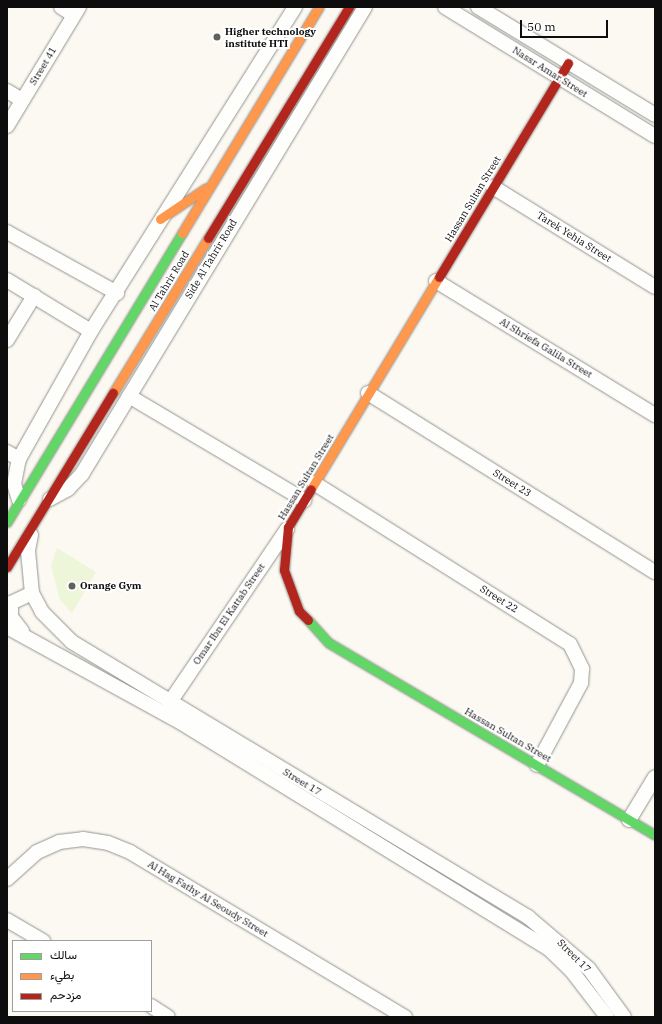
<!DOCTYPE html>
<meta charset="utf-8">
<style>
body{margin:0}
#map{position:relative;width:662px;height:1024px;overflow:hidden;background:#fbf9f1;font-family:"IBM Plex Serif",Vazirmatn,serif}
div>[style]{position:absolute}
.pitch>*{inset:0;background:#eef6d9}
.roads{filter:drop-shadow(0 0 1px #949390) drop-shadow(0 0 1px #949390)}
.street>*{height:14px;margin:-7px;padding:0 7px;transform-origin:7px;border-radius:7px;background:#fefefd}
.fast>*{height:9px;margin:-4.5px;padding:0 4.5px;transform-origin:4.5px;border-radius:4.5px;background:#63d668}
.slow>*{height:9px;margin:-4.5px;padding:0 4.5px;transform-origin:4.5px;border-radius:4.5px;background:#ff974d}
.jam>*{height:9px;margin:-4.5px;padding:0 4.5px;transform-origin:4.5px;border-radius:4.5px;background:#b3261e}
.dots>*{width:11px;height:11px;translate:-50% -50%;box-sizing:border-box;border:2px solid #fff;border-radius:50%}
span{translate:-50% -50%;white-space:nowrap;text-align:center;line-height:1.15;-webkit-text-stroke:4px #fff;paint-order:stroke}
.poi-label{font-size:10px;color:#0d0d0d;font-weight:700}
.left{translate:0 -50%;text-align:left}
.street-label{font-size:10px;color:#0d0d0d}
.frame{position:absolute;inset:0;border:8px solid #0d0d0d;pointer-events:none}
.legend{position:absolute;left:12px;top:940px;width:140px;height:72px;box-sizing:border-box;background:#fff;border:1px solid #9e9e9e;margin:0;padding:5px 7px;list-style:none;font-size:12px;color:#0d0d0d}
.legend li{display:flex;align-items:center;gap:8px;height:20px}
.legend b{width:20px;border:1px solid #9e9e9e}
.scale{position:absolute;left:520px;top:20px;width:88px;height:18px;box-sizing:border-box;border:2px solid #0d0d0d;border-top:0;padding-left:5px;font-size:12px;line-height:14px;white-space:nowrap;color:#0d0d0d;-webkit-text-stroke:3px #fff;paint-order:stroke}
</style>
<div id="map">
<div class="pitch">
<div style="clip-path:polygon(57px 548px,96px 572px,72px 613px,60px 600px,51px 566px)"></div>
</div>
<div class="roads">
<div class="street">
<div style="left:61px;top:7px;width:15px;rotate:32deg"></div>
<div style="left:445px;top:7px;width:246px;rotate:31.6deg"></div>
<div style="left:478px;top:7px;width:207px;rotate:31.4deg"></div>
<div style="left:7px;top:91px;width:17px;rotate:31deg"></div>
<div style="left:7px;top:126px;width:139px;rotate:-58.8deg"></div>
<div style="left:493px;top:187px;width:190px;rotate:31.7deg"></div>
<div style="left:7px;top:232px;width:126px;rotate:29deg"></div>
<div style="left:7px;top:280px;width:98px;rotate:31.3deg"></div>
<div style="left:436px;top:281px;width:257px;rotate:31.5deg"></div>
<div style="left:7px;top:340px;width:52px;rotate:-58.5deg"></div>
<div style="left:368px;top:393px;width:338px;rotate:32deg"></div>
<div style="left:129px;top:396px;width:204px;rotate:30.7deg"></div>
<div style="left:7px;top:452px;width:14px;rotate:30deg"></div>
<div style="left:314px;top:483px;width:302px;rotate:32.2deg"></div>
<div style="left:570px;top:644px;width:28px;rotate:64deg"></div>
<div style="left:582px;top:669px;width:14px;rotate:94deg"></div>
<div style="left:581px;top:683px;width:93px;rotate:118.2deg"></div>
<div style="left:50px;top:499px;width:21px;rotate:-29deg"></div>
<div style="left:68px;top:489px;width:21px;rotate:-47deg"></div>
<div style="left:82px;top:474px;width:546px;rotate:-58.78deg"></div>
<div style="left:19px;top:500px;width:17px;rotate:-107deg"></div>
<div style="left:14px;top:484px;width:25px;rotate:-79deg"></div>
<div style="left:19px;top:459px;width:147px;rotate:-60.6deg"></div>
<div style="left:91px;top:331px;width:383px;rotate:-57.8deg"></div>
<div style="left:31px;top:535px;width:16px;rotate:101deg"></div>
<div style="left:28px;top:551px;width:42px;rotate:84.6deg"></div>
<div style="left:32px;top:593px;width:21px;rotate:62deg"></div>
<div style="left:42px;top:612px;width:42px;rotate:45deg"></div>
<div style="left:72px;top:642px;width:533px;rotate:31.09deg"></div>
<div style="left:528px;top:917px;width:80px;rotate:40.4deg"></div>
<div style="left:589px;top:969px;width:59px;rotate:53.9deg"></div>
<div style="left:7px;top:627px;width:197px;rotate:28.8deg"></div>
<div style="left:180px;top:722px;width:432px;rotate:31.6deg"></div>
<div style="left:548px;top:948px;width:32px;rotate:44deg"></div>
<div style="left:571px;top:970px;width:59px;rotate:52.5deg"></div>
<div style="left:22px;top:631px;width:18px;rotate:-128deg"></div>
<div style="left:11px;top:617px;width:14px;rotate:-90deg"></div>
<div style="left:11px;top:603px;width:23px;rotate:-25deg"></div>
<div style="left:170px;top:702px;width:209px;rotate:-55.9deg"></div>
<div style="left:629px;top:820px;width:50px;rotate:-58.8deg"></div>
<div style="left:7px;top:879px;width:40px;rotate:-42deg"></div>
<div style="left:37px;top:852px;width:24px;rotate:-24deg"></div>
<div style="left:59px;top:842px;width:24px;rotate:-7deg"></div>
<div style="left:83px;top:839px;width:25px;rotate:9deg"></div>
<div style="left:108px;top:843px;width:24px;rotate:22deg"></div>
<div style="left:130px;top:852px;width:321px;rotate:31deg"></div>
<div style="left:7px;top:920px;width:42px;rotate:30.3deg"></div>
<div style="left:151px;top:1006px;width:20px;rotate:33deg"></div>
</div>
<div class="fast">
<div style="left:7px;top:522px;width:338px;rotate:-58.8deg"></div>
<div style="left:308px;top:620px;width:31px;rotate:48deg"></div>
<div style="left:329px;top:643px;width:378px;rotate:30.5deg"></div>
</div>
<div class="slow">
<div style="left:160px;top:219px;width:55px;rotate:-34deg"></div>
<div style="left:182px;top:233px;width:264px;rotate:-58.8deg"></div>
<div style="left:113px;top:393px;width:182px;rotate:-58.5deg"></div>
<div style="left:311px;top:489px;width:248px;rotate:-58.9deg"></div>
</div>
<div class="jam">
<div style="left:208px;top:238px;width:271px;rotate:-58.6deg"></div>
<div style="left:439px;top:277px;width:250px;rotate:-58.9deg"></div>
<div style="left:7px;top:567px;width:204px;rotate:-58.7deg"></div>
<div style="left:308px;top:620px;width:13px;rotate:-135deg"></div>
<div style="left:299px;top:611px;width:44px;rotate:-110.1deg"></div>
<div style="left:284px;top:570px;width:43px;rotate:-84.7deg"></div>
<div style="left:288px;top:527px;width:44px;rotate:-58.8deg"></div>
</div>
</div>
<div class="dots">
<div style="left:217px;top:37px;background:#60605d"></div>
<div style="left:72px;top:586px;background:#60605d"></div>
</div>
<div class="poi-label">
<span class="left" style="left:225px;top:37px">Higher technology<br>institute HTI</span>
<span class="left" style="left:80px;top:586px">Orange Gym</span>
</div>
<div class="street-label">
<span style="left:43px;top:66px;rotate:-59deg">Street 41</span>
<span style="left:550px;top:72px;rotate:32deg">Nassr Amar Street</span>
<span style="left:473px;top:199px;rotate:-59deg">Hassan Sultan Street</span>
<span style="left:574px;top:237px;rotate:32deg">Tarek Yehia Street</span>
<span style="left:211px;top:259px;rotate:-59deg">Side Al Tahrir Road</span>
<span style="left:169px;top:281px;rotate:-59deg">Al Tahrir Road</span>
<span style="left:546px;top:348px;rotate:31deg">Al Shriefa Galila Street</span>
<span style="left:306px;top:477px;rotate:-59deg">Hassan Sultan Street</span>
<span style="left:512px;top:483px;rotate:32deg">Street 23</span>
<span style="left:499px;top:599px;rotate:32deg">Street 22</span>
<span style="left:229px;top:614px;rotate:-56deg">Omar Ibn El Kattab Street</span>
<span style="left:508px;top:735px;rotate:30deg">Hassan Sultan Street</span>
<span style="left:302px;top:782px;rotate:31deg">Street 17</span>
<span style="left:208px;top:899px;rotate:31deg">Al Hag Fathy Al Seoudy Street</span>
<span style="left:574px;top:956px;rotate:45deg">Street 17</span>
</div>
<div class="frame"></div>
<ul class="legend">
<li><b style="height:5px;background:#63d668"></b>سالك</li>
<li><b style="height:5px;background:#ff974d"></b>بطيء</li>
<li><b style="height:5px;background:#b3261e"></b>مزدحم</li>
</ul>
<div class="scale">50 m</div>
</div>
